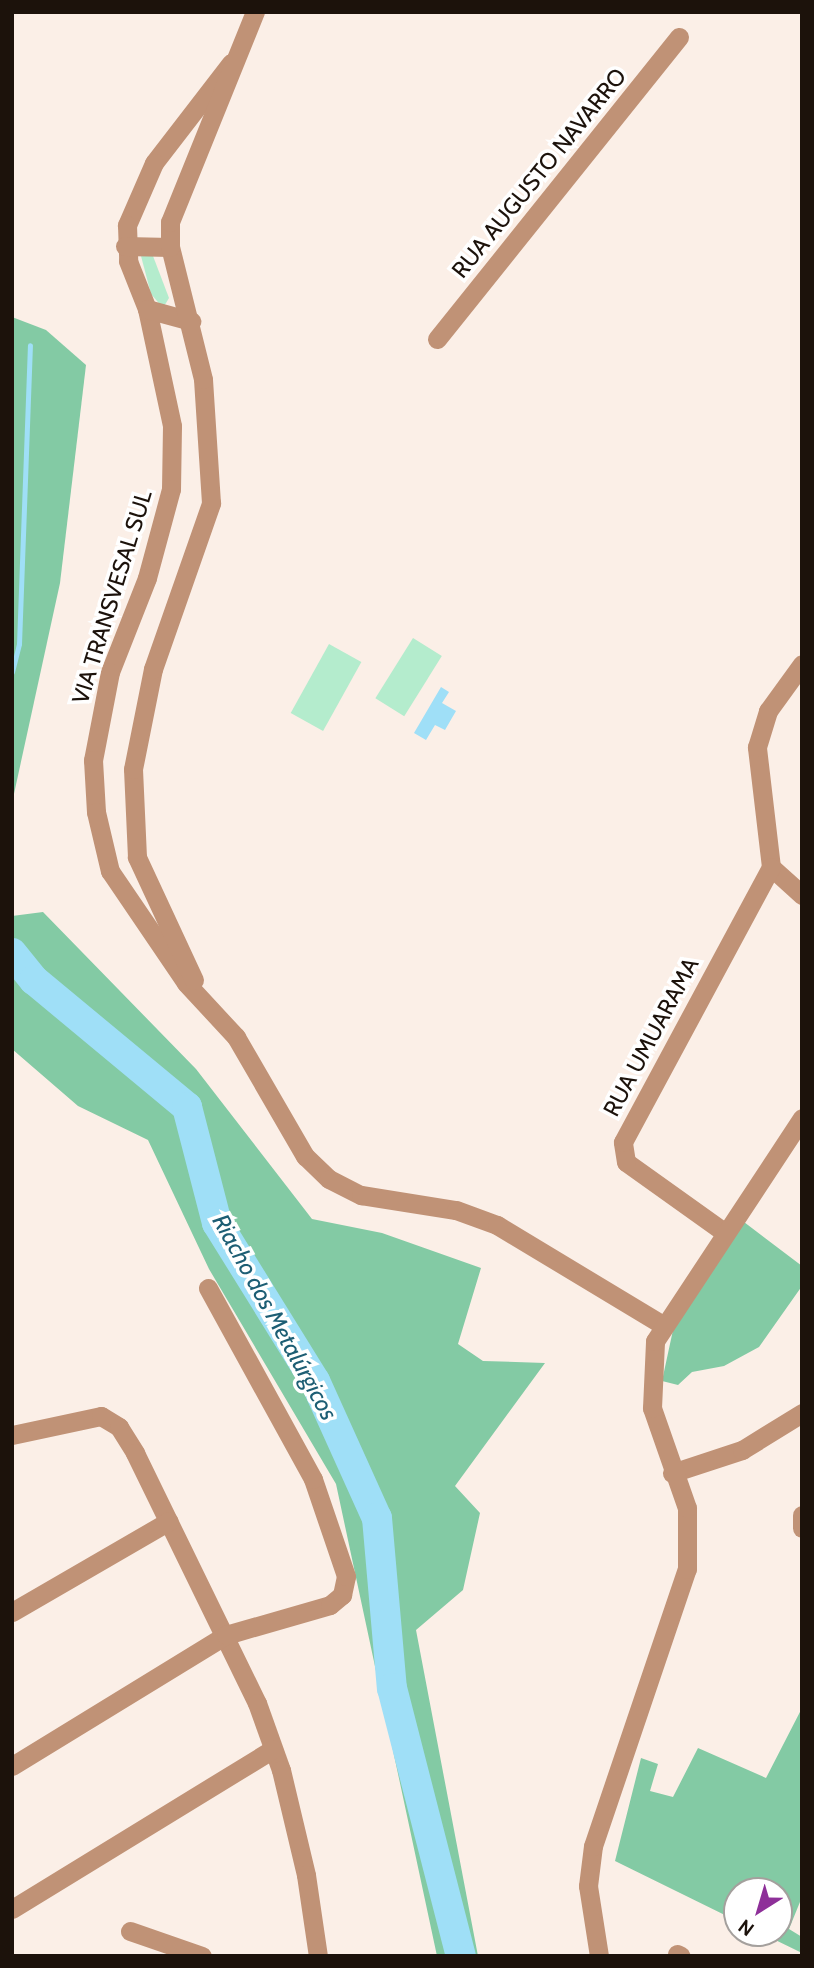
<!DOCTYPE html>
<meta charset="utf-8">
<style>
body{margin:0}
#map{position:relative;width:814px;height:1968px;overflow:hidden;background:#fbefe7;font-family:Cabin,sans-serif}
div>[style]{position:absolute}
.green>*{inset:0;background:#b4eccd;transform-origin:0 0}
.forest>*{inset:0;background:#83caa4}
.water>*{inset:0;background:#9fdff7}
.stream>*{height:5px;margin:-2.5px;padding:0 2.5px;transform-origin:2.5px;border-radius:2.5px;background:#9fdff7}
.river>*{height:30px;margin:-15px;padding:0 15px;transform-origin:15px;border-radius:15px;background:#9fdff7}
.minor>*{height:19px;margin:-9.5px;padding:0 9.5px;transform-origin:9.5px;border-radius:9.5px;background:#c09276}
span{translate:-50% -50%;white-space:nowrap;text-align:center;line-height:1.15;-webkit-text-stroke:7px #fff;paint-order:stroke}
.street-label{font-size:23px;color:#1c120b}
.water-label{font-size:24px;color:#1d5e74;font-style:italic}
.frame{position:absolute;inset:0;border:14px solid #1c120b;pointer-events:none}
.north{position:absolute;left:723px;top:1877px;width:70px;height:70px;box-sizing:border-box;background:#fff;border:2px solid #a4a09d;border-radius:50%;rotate:217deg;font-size:19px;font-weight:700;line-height:28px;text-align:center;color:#1c120b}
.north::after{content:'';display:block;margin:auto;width:24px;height:32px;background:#8e3099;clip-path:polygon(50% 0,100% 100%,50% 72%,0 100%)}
</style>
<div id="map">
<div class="green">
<div style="clip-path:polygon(141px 256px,153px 256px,169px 298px,163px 308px,151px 294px)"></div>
<div style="left:413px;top:638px;width:34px;height:71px;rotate:32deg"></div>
<div style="left:329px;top:644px;width:37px;height:79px;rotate:29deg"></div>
</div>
<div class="forest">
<div style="clip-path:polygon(12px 317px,46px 330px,86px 365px,60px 583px,12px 803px)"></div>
<div style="clip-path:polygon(43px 912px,196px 1069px,312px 1219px,382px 1233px,481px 1268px,458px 1344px,483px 1361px,545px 1363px,455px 1486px,480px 1513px,463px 1590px,416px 1630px,478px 1956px,437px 1956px,336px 1484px,209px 1269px,148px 1140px,78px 1106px,12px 1049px,12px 916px)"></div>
<div style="clip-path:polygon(744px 1222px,802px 1266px,802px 1286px,759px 1347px,724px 1366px,692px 1372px,678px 1385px,662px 1381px,673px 1330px)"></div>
<div style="clip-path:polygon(802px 1708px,802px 1897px,789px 1929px,802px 1937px,802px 1953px,761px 1933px,779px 1933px,779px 1891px,737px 1891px,737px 1921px,615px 1861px,641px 1758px,658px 1764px,650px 1791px,673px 1797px,698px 1748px,766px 1778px)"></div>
</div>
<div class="water">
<div style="clip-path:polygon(441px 687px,449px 692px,442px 703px,456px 711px,445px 730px,435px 725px,426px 740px,414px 733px)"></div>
</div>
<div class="stream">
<div style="left:12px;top:672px;width:29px;rotate:-76deg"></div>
<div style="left:19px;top:644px;width:299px;rotate:-87.9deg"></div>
</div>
<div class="river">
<div style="left:12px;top:953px;width:35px;rotate:51deg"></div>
<div style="left:34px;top:980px;width:199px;rotate:39.7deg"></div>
<div style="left:187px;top:1107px;width:120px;rotate:75.5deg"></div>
<div style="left:217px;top:1223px;width:186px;rotate:58.2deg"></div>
<div style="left:315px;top:1381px;width:150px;rotate:65.7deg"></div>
<div style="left:377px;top:1518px;width:171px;rotate:85deg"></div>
<div style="left:392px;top:1688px;width:277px;rotate:75.6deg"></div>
</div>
<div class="minor">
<div style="left:231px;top:63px;width:126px;rotate:127.6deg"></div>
<div style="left:154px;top:163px;width:68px;rotate:113.5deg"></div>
<div style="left:127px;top:225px;width:36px;rotate:88deg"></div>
<div style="left:128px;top:261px;width:52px;rotate:68.4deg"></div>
<div style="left:147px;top:309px;width:120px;rotate:77.9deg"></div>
<div style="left:172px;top:426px;width:63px;rotate:90.9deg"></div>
<div style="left:171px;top:489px;width:92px;rotate:105.1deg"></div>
<div style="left:147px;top:578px;width:101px;rotate:111.5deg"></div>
<div style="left:110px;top:672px;width:90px;rotate:100.9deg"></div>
<div style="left:93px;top:760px;width:52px;rotate:86.7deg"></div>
<div style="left:96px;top:812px;width:61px;rotate:76.7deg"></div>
<div style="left:110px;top:871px;width:135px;rotate:55.8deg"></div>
<div style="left:186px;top:983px;width:74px;rotate:47.2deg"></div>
<div style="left:236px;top:1037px;width:138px;rotate:59.9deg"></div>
<div style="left:305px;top:1156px;width:33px;rotate:44deg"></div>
<div style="left:329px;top:1179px;width:36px;rotate:27deg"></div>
<div style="left:361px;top:1195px;width:96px;rotate:9deg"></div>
<div style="left:456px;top:1210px;width:44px;rotate:20.1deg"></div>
<div style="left:497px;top:1225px;width:192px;rotate:31.1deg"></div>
<div style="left:125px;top:246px;width:45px;rotate:1.3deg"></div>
<div style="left:147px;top:309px;width:46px;rotate:15.3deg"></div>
<div style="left:437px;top:339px;width:387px;rotate:-51.3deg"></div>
<div style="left:771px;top:867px;width:121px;rotate:-96.7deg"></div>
<div style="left:757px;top:747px;width:38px;rotate:-73deg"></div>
<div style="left:768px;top:711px;width:58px;rotate:-54.1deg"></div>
<div style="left:771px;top:867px;width:42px;rotate:42.1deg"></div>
<div style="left:194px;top:980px;width:136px;rotate:-114.9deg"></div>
<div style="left:137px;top:857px;width:88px;rotate:-92.6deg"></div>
<div style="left:133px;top:769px;width:102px;rotate:-78.7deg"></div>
<div style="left:153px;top:669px;width:176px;rotate:-70.7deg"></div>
<div style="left:211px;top:503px;width:124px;rotate:-93.7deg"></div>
<div style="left:203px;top:379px;width:136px;rotate:-104deg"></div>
<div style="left:170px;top:247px;width:25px;rotate:-90deg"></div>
<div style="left:170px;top:222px;width:227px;rotate:-68deg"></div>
<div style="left:724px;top:1232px;width:120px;rotate:-144.5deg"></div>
<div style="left:626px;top:1162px;width:20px;rotate:-99deg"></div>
<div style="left:623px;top:1142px;width:312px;rotate:-61.7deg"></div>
<div style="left:12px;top:1435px;width:91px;rotate:-12.1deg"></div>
<div style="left:101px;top:1416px;width:21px;rotate:31deg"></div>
<div style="left:119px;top:1427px;width:31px;rotate:58deg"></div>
<div style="left:135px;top:1453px;width:278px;rotate:64deg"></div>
<div style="left:257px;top:1703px;width:71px;rotate:70.3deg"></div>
<div style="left:281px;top:1770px;width:108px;rotate:76.6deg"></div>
<div style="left:306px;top:1875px;width:82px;rotate:81.6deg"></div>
<div style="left:672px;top:1473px;width:74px;rotate:-18.2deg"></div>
<div style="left:742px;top:1450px;width:70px;rotate:-31.7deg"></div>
<div style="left:802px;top:1515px;width:13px;rotate:90deg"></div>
<div style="left:12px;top:1612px;width:181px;rotate:-30.1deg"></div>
<div style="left:12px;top:1766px;width:251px;rotate:-31.5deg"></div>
<div style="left:226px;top:1635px;width:108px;rotate:-16.1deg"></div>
<div style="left:330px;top:1605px;width:16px;rotate:-40deg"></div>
<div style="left:342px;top:1595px;width:19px;rotate:-78deg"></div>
<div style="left:346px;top:1576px;width:102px;rotate:-108.8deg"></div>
<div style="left:313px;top:1479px;width:218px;rotate:-118.8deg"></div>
<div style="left:12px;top:1909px;width:306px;rotate:-31.5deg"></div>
<div style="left:130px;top:1931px;width:76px;rotate:19.1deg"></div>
<div style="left:677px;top:1954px;width:4px;rotate:27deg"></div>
<div style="left:599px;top:1956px;width:71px;rotate:-98.9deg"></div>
<div style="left:588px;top:1886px;width:40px;rotate:-82.9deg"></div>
<div style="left:593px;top:1846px;width:293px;rotate:-71.3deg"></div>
<div style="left:687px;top:1569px;width:61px;rotate:-90deg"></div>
<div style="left:687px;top:1508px;width:106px;rotate:-109.3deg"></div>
<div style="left:652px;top:1408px;width:67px;rotate:-87.4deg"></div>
<div style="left:655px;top:1341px;width:267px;rotate:-56.6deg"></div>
</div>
<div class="street-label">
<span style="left:539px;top:173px;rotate:-51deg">RUA AUGUSTO NAVARRO</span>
<span style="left:112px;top:597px;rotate:-73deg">VIA TRANSVESAL SUL</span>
<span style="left:651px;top:1037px;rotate:-62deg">RUA UMUARAMA</span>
</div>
<div class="water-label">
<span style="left:275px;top:1317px;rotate:61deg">Riacho dos Metalúrgicos</span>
</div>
<div class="frame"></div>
<div class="north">N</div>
</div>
